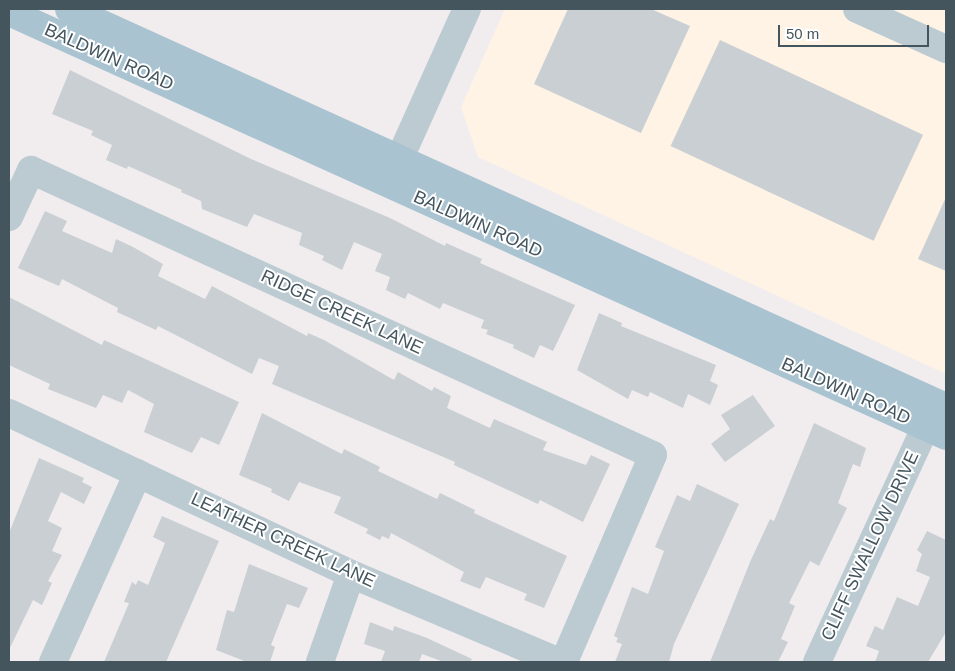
<!DOCTYPE html>
<style>
body{margin:0}
#map{position:relative;width:955px;height:671px;overflow:hidden;background:#f1edee;font-family:Arial,sans-serif}
div>[style]{position:absolute}
.commercial>*{inset:0;background:#fef3e4}
.building>*{inset:0;background:#c9cfd3;transform-origin:0 0}
.minor>*{height:28px;margin:-14px;padding:0 14px;transform-origin:14px;border-radius:14px;background:#bccbd2}
.major>*{height:28px;margin:-14px;padding:0 14px;transform-origin:14px;border-radius:14px;background:#aac3d0}
span{translate:-50% -50%;white-space:nowrap;text-align:center;line-height:1.15;-webkit-text-stroke:4px #fff;paint-order:stroke}
.street-label{font-size:18px;color:#44555d}
.frame{position:absolute;inset:0;border:10px solid #44555d;pointer-events:none}
.scale{position:absolute;left:778px;top:25px;width:151px;height:22px;box-sizing:border-box;border:2px solid #44555d;border-top:0;padding-left:6px;font-size:15px;line-height:18px;white-space:nowrap;color:#44555d;-webkit-text-stroke:4px #fff;paint-order:stroke}
</style>
<div id="map">
<div class="commercial">
<div style="clip-path:polygon(505px 9px,946px 9px,946px 374px,478px 157px,461px 107px)"></div>
</div>
<div class="building">
<div style="clip-path:polygon(568px 9px,651px 9px,690px 26px,641px 133px,534px 84px)"></div>
<div style="left:720px;top:40px;width:224px;height:117px;rotate:25deg"></div>
<div style="clip-path:polygon(70px 70px,251px 159px,390px 218px,445px 246px,446px 243px,482px 259px,480px 263px,575px 305px,553px 351px,540px 345px,534px 358px,513px 348px,514px 345px,486px 334px,488px 330px,481px 328px,484px 320px,443px 303px,440px 309px,408px 293px,405px 299px,386px 290px,390px 277px,375px 271px,382px 254px,354px 242px,342px 270px,322px 260px,324px 256px,299px 245px,302px 233px,254px 214px,247px 227px,202px 209px,201px 201px,181px 192px,182px 190px,128px 166px,127px 169px,106px 160px,112px 145px,91px 135px,93px 131px,52px 114px)"></div>
<div style="clip-path:polygon(946px 197px,946px 271px,918px 259px)"></div>
<div style="clip-path:polygon(45px 211px,67px 221px,62px 231px,112px 253px,116px 239px,133px 247px,163px 264px,158px 276px,205px 299px,212px 286px,307px 336px,308px 333px,324px 340px,394px 380px,398px 372px,432px 391px,434px 387px,451px 396px,447px 408px,490px 428px,494px 419px,547px 442px,543px 450px,586px 465px,591px 455px,610px 464px,583px 522px,540px 500px,538px 504px,454px 465px,455px 462px,272px 384px,279px 366px,259px 358px,252px 374px,158px 326px,156px 330px,117px 312px,118px 308px,62px 279px,59px 286px,18px 268px)"></div>
<div style="clip-path:polygon(9px 297px,102px 345px,104px 340px,239px 402px,219px 445px,201px 437px,192px 453px,144px 432px,154px 404px,128px 390px,122px 403px,103px 395px,96px 408px,48px 389px,50px 384px,9px 365px)"></div>
<div style="clip-path:polygon(599px 313px,622px 323px,621px 326px,716px 365px,710px 381px,718px 385px,710px 405px,688px 394px,683px 408px,650px 392px,648px 397px,632px 390px,628px 399px,577px 370px)"></div>
<div style="clip-path:polygon(753px 395px,775px 426px,725px 462px,711px 444px,730px 429px,721px 415px)"></div>
<div style="clip-path:polygon(262px 413px,342px 454px,344px 449px,380px 467px,378px 471px,437px 499px,440px 493px,475px 510px,474px 513px,567px 556px,544px 608px,524px 600px,527px 594px,486px 577px,480px 589px,460px 581px,464px 572px,391px 533px,389px 539px,382px 536px,380px 540px,366px 533px,368px 529px,334px 513px,341px 497px,299px 482px,289px 501px,271px 492px,272px 489px,239px 475px)"></div>
<div style="clip-path:polygon(814px 423px,866px 448px,860px 467px,853px 464px,838px 503px,847px 508px,819px 566px,810px 561px,789px 603px,795px 606px,781px 639px,788px 642px,778px 662px,710px 662px,750px 562px,770px 519px,774px 521px)"></div>
<div style="clip-path:polygon(39px 458px,84px 478px,82px 482px,92px 487px,84px 504px,61px 492px,48px 521px,62px 528px,52px 551px,62px 555px,48px 581px,52px 583px,42px 605px,33px 600px,9px 650px,9px 533px)"></div>
<div style="clip-path:polygon(697px 484px,739px 504px,674px 644px,669px 662px,615px 662px,622px 644px,616px 642px,618px 638px,614px 636px,632px 587px,648px 594px,664px 551px,655px 547px,677px 495px,690px 501px)"></div>
<div style="clip-path:polygon(162px 516px,219px 541px,166px 662px,104px 662px,129px 603px,124px 602px,132px 582px,136px 585px,138px 580px,148px 585px,165px 543px,153px 537px)"></div>
<div style="clip-path:polygon(927px 531px,946px 540px,946px 632px,928px 662px,875px 662px,879px 651px,866px 646px,875px 626px,883px 630px,897px 597px,918px 606px,930px 577px,916px 571px,922px 554px,917px 550px)"></div>
<div style="clip-path:polygon(249px 564px,308px 588px,299px 608px,287px 604px,271px 645px,275px 647px,270px 662px,247px 662px,216px 650px,227px 610px,234px 612px)"></div>
<div style="clip-path:polygon(370px 622px,393px 631px,394px 626px,427px 638px,472px 659px,470px 662px,444px 662px,422px 654px,419px 662px,381px 662px,385px 651px,364px 644px)"></div>
</div>
<div class="minor">
<div style="left:857px;top:9px;width:98px;rotate:24.2deg"></div>
<div style="left:390px;top:180px;width:188px;rotate:-65.8deg"></div>
<div style="left:9px;top:217px;width:52px;rotate:-64.9deg"></div>
<div style="left:31px;top:170px;width:684px;rotate:24.62deg"></div>
<div style="left:653px;top:455px;width:225px;rotate:113.3deg"></div>
<div style="left:9px;top:413px;width:378px;rotate:25.2deg"></div>
<div style="left:351px;top:574px;width:226px;rotate:22.9deg"></div>
<div style="left:53px;top:662px;width:207px;rotate:-65.8deg"></div>
<div style="left:320px;top:662px;width:93px;rotate:-70.6deg"></div>
<div style="left:817px;top:662px;width:281px;rotate:-65.2deg"></div>
</div>
<div class="major">
<div style="left:69px;top:9px;width:963px;rotate:24.41deg"></div>
<div style="left:9px;top:12px;width:1028px;rotate:24.35deg"></div>
</div>
<div class="street-label">
<span style="left:109px;top:57px;rotate:24deg">BALDWIN ROAD</span>
<span style="left:478px;top:224px;rotate:24deg">BALDWIN ROAD</span>
<span style="left:342px;top:312px;rotate:25deg">RIDGE CREEK LANE</span>
<span style="left:846px;top:391px;rotate:24deg">BALDWIN ROAD</span>
<span style="left:283px;top:540px;rotate:25deg">LEATHER CREEK LANE</span>
<span style="left:870px;top:546px;rotate:-65deg">CLIFF SWALLOW DRIVE</span>
</div>
<div class="frame"></div>
<div class="scale">50 m</div>
</div>
